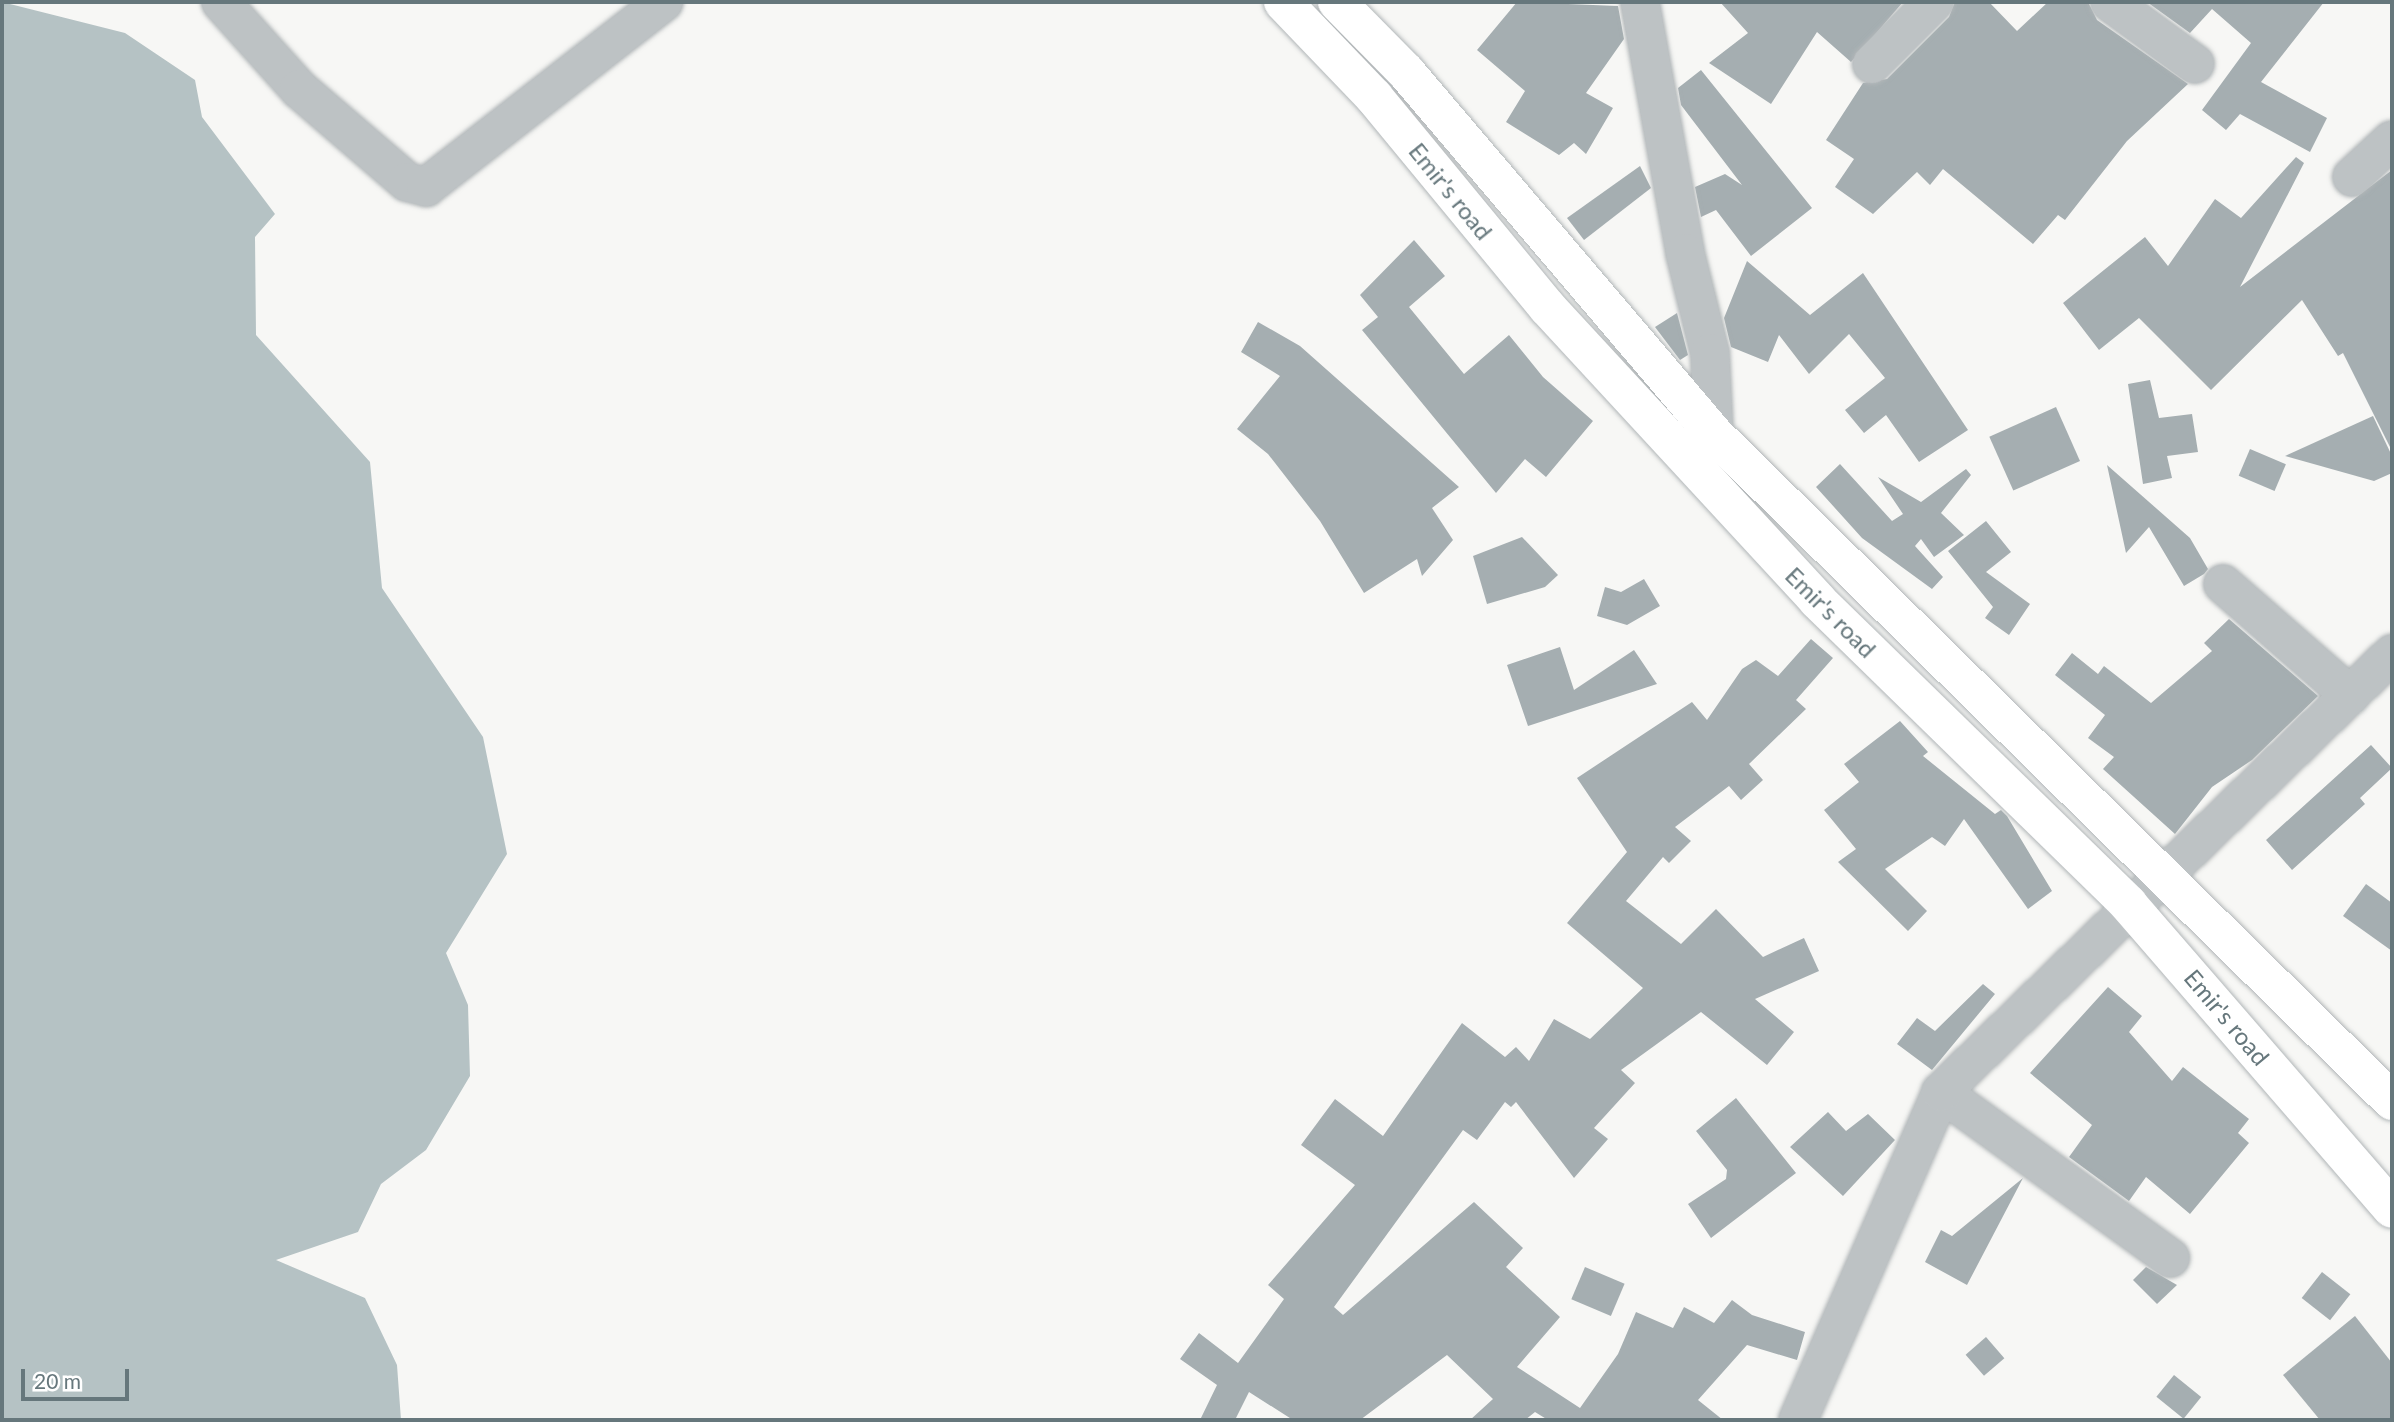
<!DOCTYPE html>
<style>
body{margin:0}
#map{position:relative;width:2394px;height:1422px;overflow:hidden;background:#f7f7f5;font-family:Lato,sans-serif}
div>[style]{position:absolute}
.water>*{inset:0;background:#b5c2c4}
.building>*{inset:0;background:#a5aeb1;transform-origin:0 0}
.roads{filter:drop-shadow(0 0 2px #b1b6b8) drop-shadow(0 0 2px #b1b6b8)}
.minor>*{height:38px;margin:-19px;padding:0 19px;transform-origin:19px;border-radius:19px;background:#bdc2c4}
.major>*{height:38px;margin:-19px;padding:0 19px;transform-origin:19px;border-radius:19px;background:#fff}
span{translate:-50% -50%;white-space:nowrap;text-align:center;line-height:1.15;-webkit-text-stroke:7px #fff;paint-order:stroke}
.street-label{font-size:24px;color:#66777c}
.frame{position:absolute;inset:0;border:4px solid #66777c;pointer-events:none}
.scale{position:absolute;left:21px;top:1369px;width:108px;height:32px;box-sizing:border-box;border:4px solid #66777c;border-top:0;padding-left:9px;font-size:21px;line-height:24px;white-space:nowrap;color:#66777c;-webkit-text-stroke:5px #fff;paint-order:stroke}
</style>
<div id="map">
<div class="water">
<div style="clip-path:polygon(2px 2px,125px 33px,195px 80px,202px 117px,275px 214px,255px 237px,256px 335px,370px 462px,382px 588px,483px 737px,507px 854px,446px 953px,468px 1005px,470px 1076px,426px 1150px,381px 1184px,358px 1232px,276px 1260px,365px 1298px,397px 1365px,401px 1420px,2px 1420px)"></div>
</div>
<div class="building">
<div style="clip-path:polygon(1517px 2px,1618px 6px,1624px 39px,1586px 93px,1613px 108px,1586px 154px,1574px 143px,1559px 155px,1506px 122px,1525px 91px,1477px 50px)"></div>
<div style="clip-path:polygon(1720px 2px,1903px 2px,1851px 62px,1817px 32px,1771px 104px,1709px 63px,1748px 33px)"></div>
<div style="clip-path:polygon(1955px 2px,1989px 2px,2017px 31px,2048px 2px,2088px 2px,2097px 20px,2188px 84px,2127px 141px,2065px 220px,2058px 215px,2033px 244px,1943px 169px,1930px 185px,1917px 172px,1873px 214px,1835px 187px,1854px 159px,1826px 140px,1863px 83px,1887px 79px,1949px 17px)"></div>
<div style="clip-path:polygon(2147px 2px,2324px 2px,2261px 82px,2327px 118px,2310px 152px,2240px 114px,2226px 130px,2202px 110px,2251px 43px,2212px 9px,2190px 33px)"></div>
<div style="clip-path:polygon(1701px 70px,1812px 208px,1751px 256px,1716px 210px,1701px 217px,1695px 187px,1725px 174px,1742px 185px,1681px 105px,1678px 88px)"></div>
<div style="clip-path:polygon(2296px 157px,2304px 163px,2240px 287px,2392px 170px,2392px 451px,2343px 353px,2338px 356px,2302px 300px,2211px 390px,2139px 318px,2099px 350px,2063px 303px,2145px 237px,2168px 266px,2215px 199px,2241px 218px)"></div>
<div style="clip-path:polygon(1640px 166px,1651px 188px,1584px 240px,1567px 218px)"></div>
<div style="clip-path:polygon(1414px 240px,1445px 276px,1409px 307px,1464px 374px,1509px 335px,1543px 377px,1593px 421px,1546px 477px,1525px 459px,1496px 493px,1362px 330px,1378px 317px,1360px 295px)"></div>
<div style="clip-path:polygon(1747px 261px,1810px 315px,1863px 273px,1968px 430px,1919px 462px,1886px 415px,1864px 433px,1845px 410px,1885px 378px,1849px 334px,1809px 374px,1779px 335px,1768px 362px,1731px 347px,1724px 318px)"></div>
<div style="clip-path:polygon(1677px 313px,1688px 355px,1680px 360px,1655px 327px)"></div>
<div style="clip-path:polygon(1258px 322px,1300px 346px,1459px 487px,1432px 508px,1453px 540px,1422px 576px,1417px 559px,1364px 593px,1320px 521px,1268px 454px,1237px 429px,1280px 376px,1241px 352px)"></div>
<div style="clip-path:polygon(2150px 380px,2159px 418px,2192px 414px,2198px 452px,2167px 456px,2172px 478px,2143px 484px,2128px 384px)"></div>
<div style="left:2056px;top:407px;width:59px;height:73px;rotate:66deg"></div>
<div style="clip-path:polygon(2373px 416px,2392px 456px,2392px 473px,2374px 481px,2285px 456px)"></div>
<div style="left:2250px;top:449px;width:39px;height:29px;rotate:23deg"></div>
<div style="clip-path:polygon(1840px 464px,1892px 521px,1903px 514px,1878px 477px,1921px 502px,1966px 469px,1971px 475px,1941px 513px,1964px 535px,1934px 557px,1921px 539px,1915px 546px,1943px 577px,1932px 589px,1862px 538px,1816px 487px)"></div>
<div style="clip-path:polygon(2107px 465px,2190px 538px,2208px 569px,2204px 574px,2184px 586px,2149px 527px,2126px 553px)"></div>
<div style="clip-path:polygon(1986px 521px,2011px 552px,1986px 572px,2030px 604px,2009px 635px,1985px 618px,1993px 607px,1948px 551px)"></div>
<div style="clip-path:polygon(1522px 537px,1558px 575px,1545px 587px,1487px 604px,1473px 556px)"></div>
<div style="clip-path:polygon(1644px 579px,1660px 606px,1627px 625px,1597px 616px,1605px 587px,1621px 592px)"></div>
<div style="clip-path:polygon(2229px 619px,2318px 696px,2252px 760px,2212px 787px,2175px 834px,2103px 769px,2114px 757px,2088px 738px,2105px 715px,2055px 675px,2072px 653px,2098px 674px,2104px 666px,2151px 703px,2212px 651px,2204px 643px)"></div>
<div style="clip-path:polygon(1811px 639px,1833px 658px,1796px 700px,1806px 709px,1749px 764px,1763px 780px,1741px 800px,1729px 786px,1675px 827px,1691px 841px,1669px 863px,1663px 857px,1626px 901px,1681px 944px,1716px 909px,1763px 957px,1804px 938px,1819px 971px,1755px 999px,1794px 1032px,1767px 1065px,1701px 1012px,1621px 1070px,1635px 1083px,1594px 1128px,1608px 1139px,1574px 1178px,1516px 1102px,1511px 1107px,1505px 1102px,1477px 1140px,1463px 1130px,1334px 1307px,1343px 1315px,1474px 1202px,1523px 1248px,1506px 1267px,1560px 1317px,1517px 1367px,1580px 1408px,1618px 1354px,1636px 1312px,1673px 1328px,1684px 1307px,1714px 1323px,1732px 1300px,1752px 1315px,1805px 1332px,1797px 1360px,1747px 1345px,1698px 1400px,1723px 1420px,1548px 1420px,1535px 1412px,1525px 1420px,1470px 1420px,1493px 1399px,1447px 1355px,1360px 1420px,1293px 1420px,1249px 1392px,1235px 1420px,1200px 1420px,1217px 1385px,1180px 1359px,1199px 1333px,1238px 1363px,1284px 1299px,1268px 1285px,1355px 1185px,1301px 1145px,1335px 1099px,1383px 1136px,1462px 1023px,1505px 1057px,1516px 1047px,1529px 1061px,1554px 1019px,1590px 1039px,1643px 988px,1567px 923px,1627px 852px,1577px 778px,1692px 702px,1707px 720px,1742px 669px,1756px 660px,1778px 676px)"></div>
<div style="clip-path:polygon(1560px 647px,1574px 690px,1634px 650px,1657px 684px,1528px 726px,1507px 665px)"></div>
<div style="clip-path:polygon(1900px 721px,1928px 752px,1923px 756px,1995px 814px,2001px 810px,2007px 816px,2052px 891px,2028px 909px,1964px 819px,1945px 846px,1932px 837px,1885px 869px,1927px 911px,1908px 931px,1838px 862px,1856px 849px,1824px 810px,1859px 782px,1844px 764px)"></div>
<div style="clip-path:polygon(2371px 745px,2392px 768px,2360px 798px,2365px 804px,2292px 870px,2266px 840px)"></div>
<div style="clip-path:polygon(2366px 884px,2392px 903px,2392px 951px,2343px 916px)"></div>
<div style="clip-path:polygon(1983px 984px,1995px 994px,1932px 1070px,1897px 1044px,1917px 1018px,1935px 1031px)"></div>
<div style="clip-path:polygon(2108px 987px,2142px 1016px,2129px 1032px,2172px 1081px,2183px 1067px,2249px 1119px,2238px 1133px,2249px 1143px,2190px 1214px,2146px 1177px,2129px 1201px,2069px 1157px,2092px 1125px,2030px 1073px)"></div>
<div style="clip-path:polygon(1736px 1098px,1796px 1173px,1711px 1238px,1688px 1204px,1726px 1179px,1727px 1170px,1696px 1131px)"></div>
<div style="clip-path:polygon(1828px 1112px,1846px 1131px,1868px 1114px,1895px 1140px,1843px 1196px,1790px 1147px)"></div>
<div style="clip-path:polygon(2023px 1178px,1967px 1285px,1925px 1262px,1941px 1230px,1952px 1236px)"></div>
<div style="left:1585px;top:1267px;width:43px;height:35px;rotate:23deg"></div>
<div style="clip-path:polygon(2146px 1267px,2177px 1285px,2157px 1304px,2133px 1280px)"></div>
<div style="left:2322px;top:1272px;width:36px;height:33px;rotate:38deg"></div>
<div style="clip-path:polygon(2355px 1316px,2392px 1363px,2392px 1420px,2320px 1420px,2283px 1375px)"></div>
<div style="left:1986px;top:1337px;width:28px;height:27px;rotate:49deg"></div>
<div style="left:2174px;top:1375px;width:35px;height:28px;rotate:39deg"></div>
</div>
<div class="roads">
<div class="minor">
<div style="left:221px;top:2px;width:117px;rotate:48.1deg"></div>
<div style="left:299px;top:89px;width:143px;rotate:40.7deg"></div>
<div style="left:407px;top:182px;width:20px;rotate:15deg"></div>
<div style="left:426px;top:187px;width:301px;rotate:-37.9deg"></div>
<div style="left:1640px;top:2px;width:255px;rotate:79.8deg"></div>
<div style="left:1685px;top:253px;width:103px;rotate:76deg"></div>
<div style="left:1710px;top:353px;width:81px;rotate:87.2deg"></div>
<div style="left:2110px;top:2px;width:105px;rotate:36.1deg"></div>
<div style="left:1872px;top:64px;width:88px;rotate:-45deg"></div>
<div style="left:2352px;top:177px;width:54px;rotate:-42.8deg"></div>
<div style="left:2223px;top:584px;width:169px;rotate:41.2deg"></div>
<div style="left:1941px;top:1092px;width:283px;rotate:35.9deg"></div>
<div style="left:1798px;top:1420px;width:358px;rotate:-66.4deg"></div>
<div style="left:1941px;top:1092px;width:629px;rotate:-44.16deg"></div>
</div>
<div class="major">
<div style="left:1283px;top:2px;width:132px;rotate:46.2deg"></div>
<div style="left:1374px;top:97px;width:273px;rotate:50.5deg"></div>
<div style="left:1548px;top:308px;width:397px;rotate:47.3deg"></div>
<div style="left:1817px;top:600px;width:435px;rotate:44.3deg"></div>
<div style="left:2128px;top:904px;width:403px;rotate:49.1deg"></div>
<div style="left:1337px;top:2px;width:98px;rotate:45.4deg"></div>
<div style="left:1406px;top:72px;width:475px;rotate:49.6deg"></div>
<div style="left:1714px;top:434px;width:951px;rotate:44.53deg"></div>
</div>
</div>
<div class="street-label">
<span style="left:1451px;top:191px;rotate:51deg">Emir's road</span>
<span style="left:1831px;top:612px;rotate:45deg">Emir's road</span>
<span style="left:2227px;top:1017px;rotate:50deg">Emir's road</span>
</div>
<div class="frame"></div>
<div class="scale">20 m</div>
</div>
